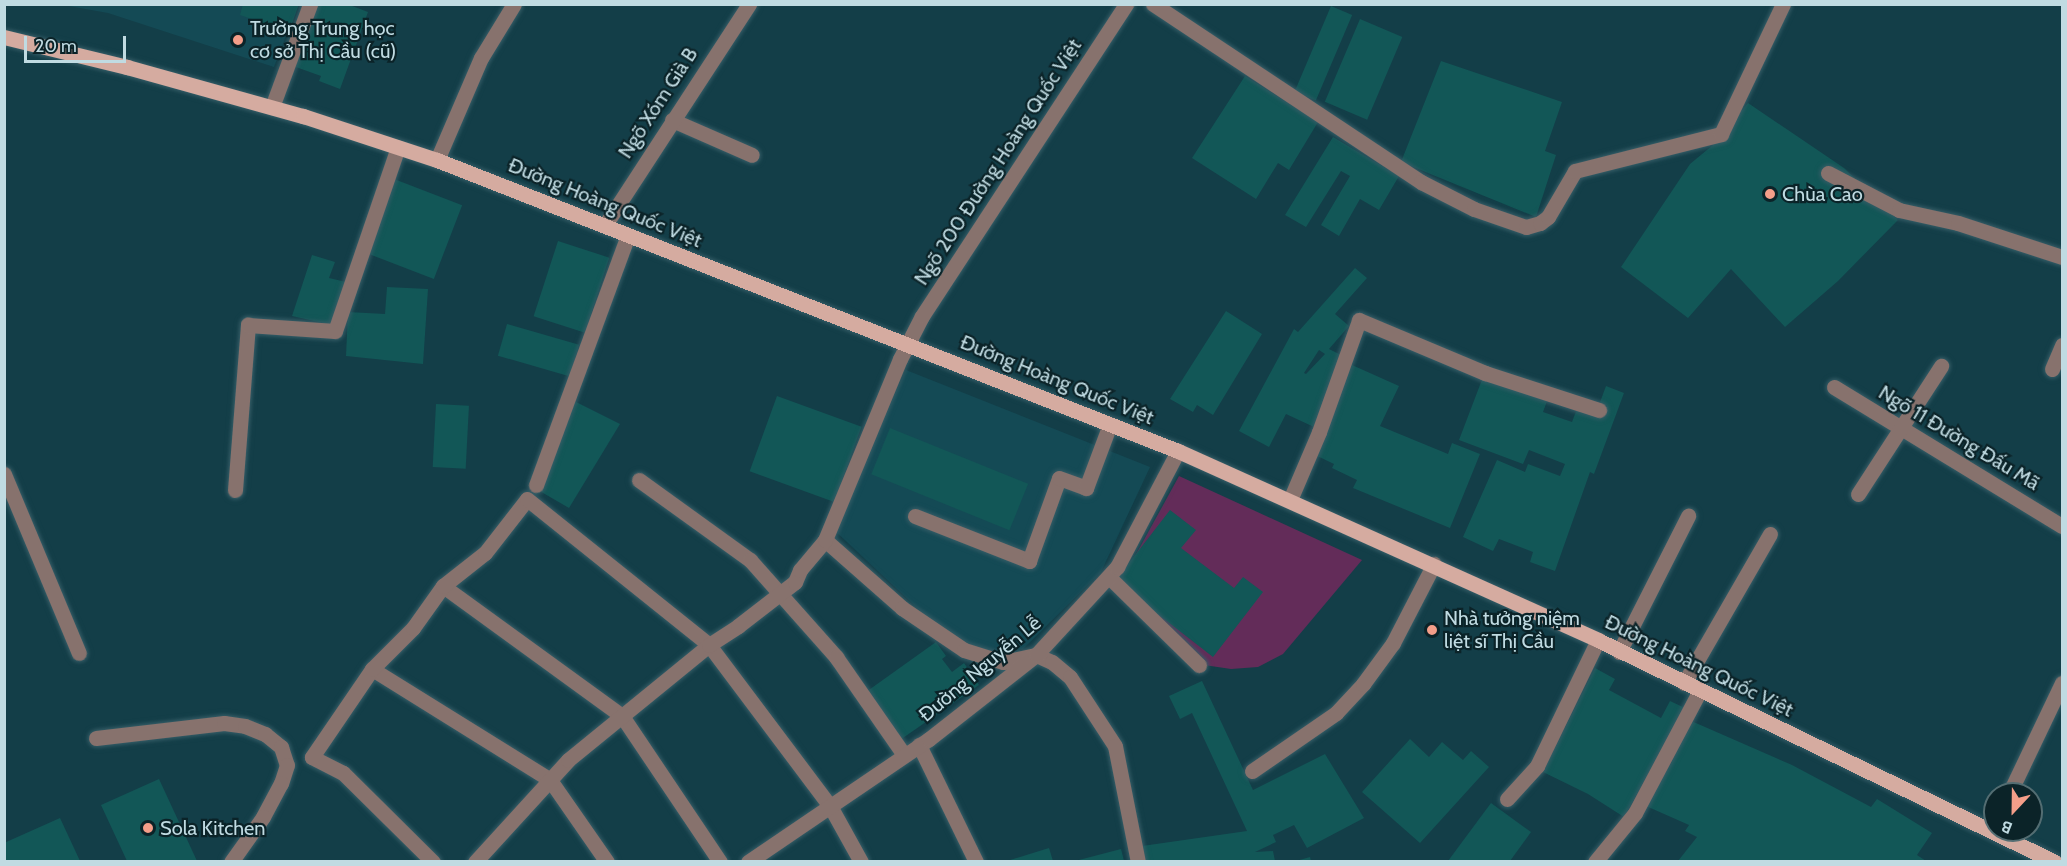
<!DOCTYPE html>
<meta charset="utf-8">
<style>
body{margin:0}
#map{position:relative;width:2067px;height:866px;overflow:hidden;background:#133e48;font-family:Cabin,sans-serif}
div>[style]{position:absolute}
.built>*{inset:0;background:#144a55}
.green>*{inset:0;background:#632c59}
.building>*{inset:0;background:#125757;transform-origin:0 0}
.roads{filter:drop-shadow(0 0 2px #365d67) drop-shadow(0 0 2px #365d67)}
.minor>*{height:15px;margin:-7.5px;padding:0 7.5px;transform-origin:7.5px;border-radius:7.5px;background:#87726d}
.major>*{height:15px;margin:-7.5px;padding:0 7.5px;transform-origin:7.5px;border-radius:7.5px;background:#d5aba0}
.dots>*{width:16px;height:16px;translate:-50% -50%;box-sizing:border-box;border:3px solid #0b2328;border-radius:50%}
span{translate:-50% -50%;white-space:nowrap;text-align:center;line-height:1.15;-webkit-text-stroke:4.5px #0b2328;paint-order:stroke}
.poi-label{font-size:20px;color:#c0dbe2}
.left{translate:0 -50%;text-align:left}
.street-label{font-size:20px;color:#c0dbe2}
.frame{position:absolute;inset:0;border:6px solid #c0dbe2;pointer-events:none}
.north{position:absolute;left:1983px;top:782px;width:60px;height:60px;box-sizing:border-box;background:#0b2328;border:2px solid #536d72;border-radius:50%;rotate:202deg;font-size:16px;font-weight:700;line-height:24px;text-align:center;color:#c0dbe2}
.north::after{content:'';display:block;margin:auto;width:21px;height:27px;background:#f49e89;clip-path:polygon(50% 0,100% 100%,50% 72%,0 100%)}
.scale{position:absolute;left:24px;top:36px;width:102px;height:27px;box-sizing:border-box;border:3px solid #c0dbe2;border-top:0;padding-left:8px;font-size:18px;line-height:21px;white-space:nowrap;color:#c0dbe2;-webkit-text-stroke:4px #0b2328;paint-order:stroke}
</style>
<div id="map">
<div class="built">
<div style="clip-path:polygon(63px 5px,298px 5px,274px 67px,108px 13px)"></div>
<div style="clip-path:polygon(906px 370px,1150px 467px,1101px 572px,1023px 649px,983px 652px,929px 619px,833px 529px)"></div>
</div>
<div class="green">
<div style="clip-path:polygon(1179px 476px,1362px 560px,1283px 654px,1258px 667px,1231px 669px,1204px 665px,1117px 589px)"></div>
</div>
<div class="building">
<div style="clip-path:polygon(243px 4px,299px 4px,289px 32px,240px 15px)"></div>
<div style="clip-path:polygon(315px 4px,347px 4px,368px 12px,340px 89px,319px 81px,321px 76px,293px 66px)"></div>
<div style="left:1331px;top:6px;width:23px;height:93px;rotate:23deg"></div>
<div style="left:1360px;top:19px;width:46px;height:90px;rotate:23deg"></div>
<div style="clip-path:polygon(1441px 61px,1562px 102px,1545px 151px,1556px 155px,1536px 217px,1401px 162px)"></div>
<div style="clip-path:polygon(1245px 76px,1318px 122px,1289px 170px,1278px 163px,1256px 199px,1192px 158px)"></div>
<div style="clip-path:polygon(1748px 103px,1844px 168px,1898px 220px,1838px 281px,1785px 327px,1731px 269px,1688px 318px,1621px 267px,1690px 164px,1713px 145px)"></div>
<div style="clip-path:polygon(1333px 137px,1399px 176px,1379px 210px,1360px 199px,1339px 236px,1321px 225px,1350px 176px,1341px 171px,1306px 227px,1285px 215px)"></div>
<div style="left:394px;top:179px;width:73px;height:79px;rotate:21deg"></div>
<div style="left:558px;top:241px;width:54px;height:79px;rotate:18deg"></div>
<div style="clip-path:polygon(312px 255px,335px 262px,329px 278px,346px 282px,332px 325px,292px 316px)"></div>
<div style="clip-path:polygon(evenodd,1355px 268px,1367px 278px,1335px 314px,1349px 326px,1329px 349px,1343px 356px,1314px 427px,1286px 414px,1269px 447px,1239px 431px,1294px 329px,1298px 332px,1355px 268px,1319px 350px,1325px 354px,1306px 374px,1304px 373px,1319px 350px)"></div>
<div style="clip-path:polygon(387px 287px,428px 289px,423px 364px,346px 356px,348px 312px,385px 314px)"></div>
<div style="clip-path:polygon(1226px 311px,1262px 334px,1213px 415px,1197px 405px,1193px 412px,1170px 399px)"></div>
<div style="left:507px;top:324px;width:75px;height:33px;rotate:16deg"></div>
<div style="clip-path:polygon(1352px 365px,1399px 386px,1380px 426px,1448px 454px,1452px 443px,1480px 454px,1450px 528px,1353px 488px,1357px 480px,1332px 468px,1334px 464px,1311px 453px)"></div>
<div style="clip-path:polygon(1483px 377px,1547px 401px,1543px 412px,1572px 422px,1578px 406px,1596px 413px,1606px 386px,1624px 393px,1594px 474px,1590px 472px,1555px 571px,1530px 562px,1533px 552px,1499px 539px,1493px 551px,1463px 537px,1497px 460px,1525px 472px,1528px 464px,1560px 476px,1565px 464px,1529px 450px,1523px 464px,1459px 440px)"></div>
<div style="left:777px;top:396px;width:90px;height:80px;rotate:20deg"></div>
<div style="clip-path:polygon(574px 401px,620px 424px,569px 508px,538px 490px)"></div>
<div style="left:436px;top:404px;width:33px;height:63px;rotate:3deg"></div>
<div style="left:890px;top:428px;width:149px;height:50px;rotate:22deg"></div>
<div style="clip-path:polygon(1170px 510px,1196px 530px,1181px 548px,1234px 588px,1243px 577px,1263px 592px,1213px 657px,1115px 581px)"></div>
<div style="clip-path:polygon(936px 642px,946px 656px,942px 659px,952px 672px,964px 663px,979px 685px,900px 740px,866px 692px)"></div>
<div style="clip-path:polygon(1595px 668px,1615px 679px,1609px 690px,1661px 718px,1670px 701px,1685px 708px,1624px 817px,1588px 794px,1543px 772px)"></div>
<div style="clip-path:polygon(1202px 681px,1253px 790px,1325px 754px,1364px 818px,1307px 848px,1294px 825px,1273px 835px,1276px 842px,1255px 852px,1273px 851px,1275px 861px,1145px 861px,1142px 846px,1247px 831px,1192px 713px,1180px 719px,1169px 696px)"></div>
<div style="clip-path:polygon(1689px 720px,1792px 765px,1871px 807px,1877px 799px,1932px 833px,1917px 855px,1926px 861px,1678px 861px,1697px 837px,1685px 831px,1689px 825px,1646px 806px,1673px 760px,1667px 756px)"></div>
<div style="clip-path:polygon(1410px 739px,1429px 757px,1442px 742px,1463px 760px,1471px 751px,1489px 767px,1420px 843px,1362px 792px)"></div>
<div style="clip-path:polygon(159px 779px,197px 861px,127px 861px,101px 805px)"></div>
<div style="clip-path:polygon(1491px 803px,1531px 832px,1510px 861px,1448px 861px)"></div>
<div style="clip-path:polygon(60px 818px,80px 861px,4px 861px,4px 843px)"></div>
<div style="clip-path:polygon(1049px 848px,1053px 861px,1007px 861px)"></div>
<div style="clip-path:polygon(1121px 849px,1124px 861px,1075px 861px)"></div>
<div style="clip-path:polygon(1310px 857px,1311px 861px,1296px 861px)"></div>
</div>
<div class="roads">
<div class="minor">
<div style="left:1153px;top:4px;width:322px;rotate:33.6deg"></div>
<div style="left:1421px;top:182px;width:59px;rotate:27deg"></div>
<div style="left:1474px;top:209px;width:55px;rotate:19.1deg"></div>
<div style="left:1526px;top:227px;width:15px;rotate:-16deg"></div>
<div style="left:1540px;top:223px;width:10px;rotate:-37deg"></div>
<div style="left:1548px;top:217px;width:53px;rotate:-59.6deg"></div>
<div style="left:1575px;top:171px;width:151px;rotate:-14.2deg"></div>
<div style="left:1721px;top:134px;width:144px;rotate:-64.5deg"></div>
<div style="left:272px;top:107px;width:110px;rotate:-69.7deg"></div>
<div style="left:672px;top:120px;width:87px;rotate:23.6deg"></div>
<div style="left:437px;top:160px;width:111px;rotate:-66.7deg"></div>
<div style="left:481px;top:58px;width:63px;rotate:-58.6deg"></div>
<div style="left:1828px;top:173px;width:80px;rotate:27.5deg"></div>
<div style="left:1899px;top:210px;width:60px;rotate:12.4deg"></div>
<div style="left:1958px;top:223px;width:109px;rotate:18.1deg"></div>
<div style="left:605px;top:225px;width:264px;rotate:-56.9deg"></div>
<div style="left:2052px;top:369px;width:26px;rotate:-67deg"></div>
<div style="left:1834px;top:387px;width:267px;rotate:31.4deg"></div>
<div style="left:4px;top:474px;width:194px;rotate:67.3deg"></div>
<div style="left:639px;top:480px;width:137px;rotate:35.8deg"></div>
<div style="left:750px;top:560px;width:130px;rotate:48.4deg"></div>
<div style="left:836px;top:657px;width:119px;rotate:55.2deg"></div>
<div style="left:536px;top:485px;width:266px;rotate:-69.8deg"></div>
<div style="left:235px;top:490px;width:166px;rotate:-85.5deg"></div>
<div style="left:248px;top:325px;width:87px;rotate:3.9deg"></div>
<div style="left:335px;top:331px;width:194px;rotate:-71.1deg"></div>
<div style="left:1858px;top:494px;width:153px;rotate:-57deg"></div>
<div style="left:1290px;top:500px;width:74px;rotate:-66.9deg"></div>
<div style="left:1319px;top:432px;width:119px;rotate:-70.3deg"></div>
<div style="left:1359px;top:320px;width:137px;rotate:22.8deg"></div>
<div style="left:1485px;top:373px;width:120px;rotate:18deg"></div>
<div style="left:915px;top:516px;width:123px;rotate:21.5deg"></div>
<div style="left:1029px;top:561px;width:88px;rotate:-70.1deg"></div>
<div style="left:1059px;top:478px;width:29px;rotate:20deg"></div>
<div style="left:1086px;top:488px;width:68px;rotate:-69.4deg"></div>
<div style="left:825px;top:540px;width:103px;rotate:41.4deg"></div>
<div style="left:902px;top:608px;width:75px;rotate:34.1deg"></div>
<div style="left:964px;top:650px;width:41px;rotate:17.1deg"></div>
<div style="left:1003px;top:662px;width:34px;rotate:-12deg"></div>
<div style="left:1036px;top:655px;width:17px;rotate:24deg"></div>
<div style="left:1052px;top:662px;width:23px;rotate:40deg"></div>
<div style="left:1070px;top:677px;width:82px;rotate:56.9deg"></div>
<div style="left:1115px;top:746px;width:118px;rotate:78.8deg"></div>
<div style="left:1109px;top:577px;width:126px;rotate:44.4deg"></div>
<div style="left:443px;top:586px;width:221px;rotate:36deg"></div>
<div style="left:622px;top:716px;width:176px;rotate:56.1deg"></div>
<div style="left:1619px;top:652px;width:153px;rotate:-63.1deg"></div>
<div style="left:372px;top:669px;width:210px;rotate:31.9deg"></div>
<div style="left:550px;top:780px;width:100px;rotate:55.2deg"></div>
<div style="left:1684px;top:683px;width:172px;rotate:-60deg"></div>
<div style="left:96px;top:738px;width:129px;rotate:-6.7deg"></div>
<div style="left:224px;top:723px;width:21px;rotate:8deg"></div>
<div style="left:245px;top:726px;width:22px;rotate:22deg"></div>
<div style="left:265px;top:734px;width:21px;rotate:39deg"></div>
<div style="left:281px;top:747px;width:19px;rotate:72deg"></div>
<div style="left:287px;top:765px;width:19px;rotate:108deg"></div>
<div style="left:281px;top:783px;width:38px;rotate:118deg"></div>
<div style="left:263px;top:817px;width:55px;rotate:125.4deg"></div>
<div style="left:919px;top:745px;width:130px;rotate:64deg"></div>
<div style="left:1252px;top:771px;width:102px;rotate:-34.6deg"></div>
<div style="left:1336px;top:713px;width:40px;rotate:-47deg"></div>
<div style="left:1363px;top:684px;width:51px;rotate:-53.8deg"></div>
<div style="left:1393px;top:643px;width:89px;rotate:-62.6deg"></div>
<div style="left:2009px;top:794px;width:123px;rotate:-64.5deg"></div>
<div style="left:1507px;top:799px;width:45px;rotate:-47.7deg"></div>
<div style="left:1537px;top:766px;width:140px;rotate:-64.2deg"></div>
<div style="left:433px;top:862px;width:127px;rotate:-135.3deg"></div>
<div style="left:343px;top:773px;width:35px;rotate:-153deg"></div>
<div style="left:312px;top:757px;width:107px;rotate:-55.7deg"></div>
<div style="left:372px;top:669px;width:58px;rotate:-45deg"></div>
<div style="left:413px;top:628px;width:52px;rotate:-54.5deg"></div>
<div style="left:443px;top:586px;width:53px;rotate:-38.2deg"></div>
<div style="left:485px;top:553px;width:68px;rotate:-52.1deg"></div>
<div style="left:527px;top:499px;width:233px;rotate:38.7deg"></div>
<div style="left:709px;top:645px;width:201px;rotate:53.1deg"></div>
<div style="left:830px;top:806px;width:64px;rotate:61deg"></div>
<div style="left:475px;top:862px;width:138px;rotate:-47.6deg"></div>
<div style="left:568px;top:760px;width:182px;rotate:-39.2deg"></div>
<div style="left:709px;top:645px;width:35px;rotate:-33deg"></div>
<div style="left:738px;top:626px;width:72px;rotate:-37.7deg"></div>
<div style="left:795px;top:582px;width:13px;rotate:-67deg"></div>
<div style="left:800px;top:570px;width:39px;rotate:-50deg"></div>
<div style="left:825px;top:540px;width:196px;rotate:-67.5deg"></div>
<div style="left:900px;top:359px;width:48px;rotate:-62.9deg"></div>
<div style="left:922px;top:316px;width:373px;rotate:-56.8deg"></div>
<div style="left:748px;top:862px;width:219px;rotate:-34.2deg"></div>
<div style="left:929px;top:739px;width:136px;rotate:-38.1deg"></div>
<div style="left:1036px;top:655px;width:120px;rotate:-47.4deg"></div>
<div style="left:1117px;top:567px;width:131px;rotate:-62.3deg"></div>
<div style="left:1595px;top:862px;width:63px;rotate:-50.8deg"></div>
<div style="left:1635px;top:813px;width:139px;rotate:-62.1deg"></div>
</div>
<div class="major">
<div style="left:4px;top:37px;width:127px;rotate:13.7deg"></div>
<div style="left:127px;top:67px;width:183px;rotate:15.6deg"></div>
<div style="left:303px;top:116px;width:141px;rotate:18.2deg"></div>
<div style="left:437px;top:160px;width:796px;rotate:21.44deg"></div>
<div style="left:1178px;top:451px;width:461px;rotate:24.2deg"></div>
<div style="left:1598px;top:640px;width:508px;rotate:25.91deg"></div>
</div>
</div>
<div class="dots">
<div style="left:238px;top:40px;background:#f49e89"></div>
<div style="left:1770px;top:194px;background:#f49e89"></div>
<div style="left:1432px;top:630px;background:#f49e89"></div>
<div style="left:148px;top:828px;background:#f49e89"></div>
</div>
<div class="poi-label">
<span class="left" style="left:250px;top:40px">Trường Trung học<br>cơ sở Thị Cầu (cũ)</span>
<span class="left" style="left:1782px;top:194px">Chùa Cao</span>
<span class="left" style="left:1444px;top:630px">Nhà tưởng niệm<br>liệt sĩ Thị Cầu</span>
<span class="left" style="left:160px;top:828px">Sola Kitchen</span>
</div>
<div class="street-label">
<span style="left:658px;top:103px;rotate:-57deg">Ngõ Xóm Già B</span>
<span style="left:998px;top:162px;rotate:-57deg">Ngõ 200 Đường Hoàng Quốc Việt</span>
<span style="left:605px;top:203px;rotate:22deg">Đường Hoàng Quốc Việt</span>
<span style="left:1057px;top:380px;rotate:22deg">Đường Hoàng Quốc Việt</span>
<span style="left:1959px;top:438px;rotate:31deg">Ngõ 11 Đường Đấu Mã</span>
<span style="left:1699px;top:666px;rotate:26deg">Đường Hoàng Quốc Việt</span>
<span style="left:980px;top:669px;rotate:-40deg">Đường Nguyễn Lễ</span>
</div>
<div class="frame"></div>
<div class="north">B</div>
<div class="scale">20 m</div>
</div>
